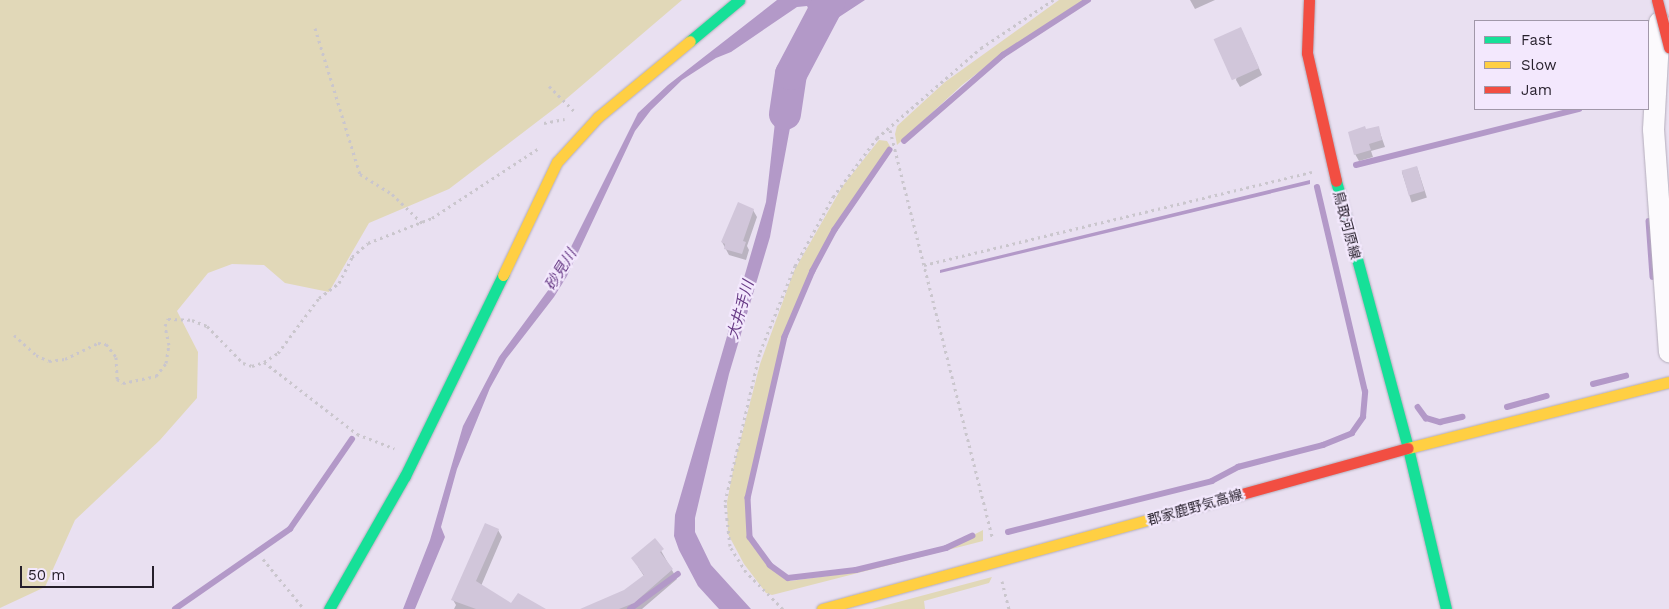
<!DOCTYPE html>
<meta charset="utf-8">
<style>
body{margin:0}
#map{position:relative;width:1669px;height:609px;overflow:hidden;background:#e9e0f1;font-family:"Work Sans","Noto Sans JP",sans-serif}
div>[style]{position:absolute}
.green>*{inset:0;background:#e1d8b8}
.water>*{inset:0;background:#b399c8}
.shadow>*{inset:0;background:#0003;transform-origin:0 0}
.stream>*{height:5.5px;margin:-2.75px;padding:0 2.75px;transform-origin:2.75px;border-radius:2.75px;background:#b399c8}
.river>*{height:32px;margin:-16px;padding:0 16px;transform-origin:16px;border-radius:16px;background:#b399c8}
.building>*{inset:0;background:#d1c6da;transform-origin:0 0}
.path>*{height:3px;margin-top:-1.5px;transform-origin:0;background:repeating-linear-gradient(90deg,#cac6cd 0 2.5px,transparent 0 6.5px)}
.roads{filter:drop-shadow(0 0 1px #b4adbb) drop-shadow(0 0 1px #b4adbb)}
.street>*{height:21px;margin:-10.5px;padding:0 10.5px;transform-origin:10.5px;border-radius:10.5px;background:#fcfafd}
.fast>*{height:11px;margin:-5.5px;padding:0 5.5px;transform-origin:5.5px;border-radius:5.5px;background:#16e098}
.slow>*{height:11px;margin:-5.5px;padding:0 5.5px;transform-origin:5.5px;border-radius:5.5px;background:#ffcf43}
.jam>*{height:11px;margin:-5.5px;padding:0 5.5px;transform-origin:5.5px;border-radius:5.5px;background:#f24e42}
.bridges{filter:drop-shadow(0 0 1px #b4adbb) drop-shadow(0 0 1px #b4adbb)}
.jam-bridge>*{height:11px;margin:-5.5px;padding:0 5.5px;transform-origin:5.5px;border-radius:5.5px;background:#f24e42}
span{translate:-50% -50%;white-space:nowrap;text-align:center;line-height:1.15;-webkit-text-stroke:4.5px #f3e8fd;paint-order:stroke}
.street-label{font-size:14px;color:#261f2b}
.water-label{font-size:15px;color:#673a85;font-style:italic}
.legend{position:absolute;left:1474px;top:20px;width:175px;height:90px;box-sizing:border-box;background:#f3e8fd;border:1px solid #a198a9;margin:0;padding:6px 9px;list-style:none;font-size:15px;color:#261f2b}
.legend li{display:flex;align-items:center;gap:10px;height:25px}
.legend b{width:25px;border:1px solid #a198a9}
.scale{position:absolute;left:20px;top:566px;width:134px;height:22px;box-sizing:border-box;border:2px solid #261f2b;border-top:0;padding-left:6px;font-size:15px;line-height:18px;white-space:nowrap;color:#261f2b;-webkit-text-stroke:4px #f3e8fd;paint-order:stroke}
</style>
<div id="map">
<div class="green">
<div style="clip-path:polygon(0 0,682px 0,559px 105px,449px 189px,369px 223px,329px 292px,285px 283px,264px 265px,232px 264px,208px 273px,177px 311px,198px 352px,197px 398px,160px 440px,75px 520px,45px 587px,0 608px)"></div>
<div style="clip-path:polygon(1059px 0,1086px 0,1002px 54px,962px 85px,897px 145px,895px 134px,897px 126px,945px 82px)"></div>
<div style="clip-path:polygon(879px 140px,887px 141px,891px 148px,834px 230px,812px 271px,785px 336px,747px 498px,749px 539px,771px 569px,790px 581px,858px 572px,948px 548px,983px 530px,983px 541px,772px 595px,766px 593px,744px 564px,728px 534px,727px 502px,734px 465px,760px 364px,794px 271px,842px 187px)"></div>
<div style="clip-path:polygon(992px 577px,989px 583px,924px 601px,925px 609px,872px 609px)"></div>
</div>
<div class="water">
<div style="clip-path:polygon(777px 0,865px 0,807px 38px,809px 10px,807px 6px,797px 7px,731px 52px,716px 58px,682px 80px,651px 110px,635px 131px,567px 276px,554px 297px,506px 359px,490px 388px,457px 469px,441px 527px,445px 537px,415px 609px,403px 609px,430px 540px,463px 426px,499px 357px,552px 285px,638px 113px,668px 85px)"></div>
<div style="clip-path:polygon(781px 69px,800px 74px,779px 187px,770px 237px,729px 374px,695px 518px,695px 532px,711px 565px,751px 609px,719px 609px,698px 586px,679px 550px,674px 536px,675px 515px,766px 202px)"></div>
<div style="clip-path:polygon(1310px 180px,1310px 184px,940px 273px,940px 270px)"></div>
</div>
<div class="shadow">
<div style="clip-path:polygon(1190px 0,1215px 0,1195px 9px)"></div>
<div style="clip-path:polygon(1244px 35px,1262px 75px,1240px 87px,1236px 80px)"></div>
<div style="clip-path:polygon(1378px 127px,1385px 147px,1371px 151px,1373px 157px,1359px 161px,1355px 154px,1366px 130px)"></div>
<div style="left:1417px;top:167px;width:32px;height:16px;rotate:72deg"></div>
<div style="clip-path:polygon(753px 210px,757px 217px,747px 246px,749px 250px,746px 260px,729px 255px,722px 242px)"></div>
<div style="clip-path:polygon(498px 530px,502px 537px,481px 586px,512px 605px,533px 609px,454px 609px,456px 605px,453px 600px)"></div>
<div style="clip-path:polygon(655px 540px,677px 579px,642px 609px,586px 609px,624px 591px,644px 576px,638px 567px)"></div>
</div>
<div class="stream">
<div style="left:904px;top:141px;width:131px;rotate:-41deg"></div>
<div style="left:1003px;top:55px;width:101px;rotate:-32.9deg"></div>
<div style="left:890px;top:150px;width:97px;rotate:124.5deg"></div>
<div style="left:835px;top:230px;width:47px;rotate:118.2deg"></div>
<div style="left:813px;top:271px;width:72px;rotate:113deg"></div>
<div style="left:785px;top:337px;width:165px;rotate:102.9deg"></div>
<div style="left:748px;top:498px;width:39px;rotate:87deg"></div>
<div style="left:750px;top:537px;width:34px;rotate:54deg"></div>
<div style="left:770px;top:565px;width:22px;rotate:36deg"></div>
<div style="left:788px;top:578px;width:68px;rotate:-6.7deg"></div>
<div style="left:856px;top:570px;width:93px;rotate:-13.7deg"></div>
<div style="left:946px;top:548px;width:29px;rotate:-25deg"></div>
<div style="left:1356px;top:165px;width:230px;rotate:-14.1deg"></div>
<div style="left:1649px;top:221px;width:56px;rotate:85.9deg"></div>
<div style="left:1593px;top:384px;width:34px;rotate:-14deg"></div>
<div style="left:1418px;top:407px;width:14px;rotate:54deg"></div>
<div style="left:1426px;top:418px;width:15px;rotate:16deg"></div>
<div style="left:1440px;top:422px;width:23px;rotate:-13deg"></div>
<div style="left:1507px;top:407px;width:41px;rotate:-15.4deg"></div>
<div style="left:1008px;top:532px;width:210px;rotate:-14deg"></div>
<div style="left:1212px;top:481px;width:30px;rotate:-28deg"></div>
<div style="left:1238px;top:467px;width:88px;rotate:-14.5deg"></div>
<div style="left:1323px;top:445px;width:31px;rotate:-22deg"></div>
<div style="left:1352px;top:433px;width:19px;rotate:-55deg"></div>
<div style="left:1363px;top:417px;width:25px;rotate:-85deg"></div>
<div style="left:1365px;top:392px;width:210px;rotate:-103.2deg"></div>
<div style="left:175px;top:609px;width:140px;rotate:-34.8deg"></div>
<div style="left:290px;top:529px;width:109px;rotate:-55.4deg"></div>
<div style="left:630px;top:609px;width:59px;rotate:-36.1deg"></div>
</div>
<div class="river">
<div style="left:785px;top:114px;width:40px;rotate:-81.5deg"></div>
<div style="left:791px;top:74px;width:84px;rotate:-62.2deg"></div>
</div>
<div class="building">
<div style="left:1241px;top:27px;width:45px;height:30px;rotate:66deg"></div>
<div style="clip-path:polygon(1365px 126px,1366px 129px,1379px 126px,1382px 140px,1369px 144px,1371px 150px,1354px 155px,1348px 132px)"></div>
<div style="left:1417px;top:166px;width:26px;height:16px;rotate:74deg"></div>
<div style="clip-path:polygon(738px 202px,754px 209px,743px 241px,746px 242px,742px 254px,724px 249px,725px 244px,721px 242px)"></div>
<div style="clip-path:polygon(485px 523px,499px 529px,476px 581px,511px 603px,518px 593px,546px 609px,476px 609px,451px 600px)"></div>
<div style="clip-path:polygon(655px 538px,664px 549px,660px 552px,673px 569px,634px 603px,619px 609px,580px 609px,624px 590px,644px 575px,631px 558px)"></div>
</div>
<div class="path">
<div style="left:315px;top:28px;width:153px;rotate:72.9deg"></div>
<div style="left:360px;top:174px;width:38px;rotate:32deg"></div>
<div style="left:392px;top:194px;width:42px;rotate:44deg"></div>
<div style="left:549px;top:86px;width:37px;rotate:45deg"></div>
<div style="left:544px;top:123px;width:21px;rotate:-11deg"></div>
<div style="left:890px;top:130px;width:422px;rotate:75.9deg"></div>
<div style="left:924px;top:265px;width:399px;rotate:-13.5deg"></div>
<div style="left:14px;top:335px;width:30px;rotate:42deg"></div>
<div style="left:36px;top:355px;width:14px;rotate:25deg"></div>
<div style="left:49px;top:361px;width:16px;rotate:-7deg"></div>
<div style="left:65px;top:359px;width:37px;rotate:-26deg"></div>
<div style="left:98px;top:343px;width:8px;rotate:7deg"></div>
<div style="left:106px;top:344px;width:16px;rotate:52deg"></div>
<div style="left:116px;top:357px;width:22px;rotate:87deg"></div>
<div style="left:117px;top:379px;width:7px;rotate:34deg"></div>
<div style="left:123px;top:383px;width:34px;rotate:-12deg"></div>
<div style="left:156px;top:376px;width:16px;rotate:-52deg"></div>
<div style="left:166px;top:363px;width:18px;rotate:-81deg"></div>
<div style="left:169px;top:345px;width:19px;rotate:-102deg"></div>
<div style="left:165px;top:326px;width:8px;rotate:-67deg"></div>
<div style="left:168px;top:319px;width:24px;rotate:2deg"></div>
<div style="left:192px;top:320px;width:16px;rotate:22deg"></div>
<div style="left:207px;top:326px;width:52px;rotate:45.8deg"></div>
<div style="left:243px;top:363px;width:9px;rotate:18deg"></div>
<div style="left:252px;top:366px;width:13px;rotate:-18deg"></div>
<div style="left:264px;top:362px;width:17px;rotate:-33deg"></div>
<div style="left:278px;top:353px;width:69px;rotate:-53.3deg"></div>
<div style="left:319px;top:298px;width:25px;rotate:-37deg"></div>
<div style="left:339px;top:283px;width:29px;rotate:-63deg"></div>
<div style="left:352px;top:257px;width:21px;rotate:-41deg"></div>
<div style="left:368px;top:243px;width:69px;rotate:-21.3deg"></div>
<div style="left:432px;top:218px;width:128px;rotate:-33.2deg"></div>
<div style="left:264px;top:362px;width:118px;rotate:37.7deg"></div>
<div style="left:357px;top:434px;width:40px;rotate:21deg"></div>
<div style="left:263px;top:559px;width:65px;rotate:50.6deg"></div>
<div style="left:1002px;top:581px;width:29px;rotate:76deg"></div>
<div style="left:783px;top:609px;width:52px;rotate:-135deg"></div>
<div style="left:746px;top:572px;width:31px;rotate:-122deg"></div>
<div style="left:730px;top:546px;width:44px;rotate:-96.5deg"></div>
<div style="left:725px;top:502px;width:154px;rotate:-76.9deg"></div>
<div style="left:760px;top:352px;width:93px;rotate:-67.9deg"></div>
<div style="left:795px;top:266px;width:79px;rotate:-61.2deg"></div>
<div style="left:833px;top:197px;width:74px;rotate:-53.3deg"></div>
<div style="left:877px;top:138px;width:138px;rotate:-40.9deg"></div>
<div style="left:981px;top:48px;width:87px;rotate:-33.7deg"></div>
</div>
<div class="roads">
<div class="street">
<div style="left:1659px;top:22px;width:107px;rotate:93.2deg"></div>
<div style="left:1653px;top:129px;width:223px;rotate:85.9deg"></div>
</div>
<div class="fast">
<div style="left:690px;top:41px;width:64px;rotate:-39.9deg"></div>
<div style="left:1336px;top:181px;width:277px;rotate:74.9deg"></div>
<div style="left:1408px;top:448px;width:165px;rotate:76.7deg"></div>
<div style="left:329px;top:609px;width:153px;rotate:-60.3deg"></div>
<div style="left:405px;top:476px;width:224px;rotate:-64deg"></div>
</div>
<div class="slow">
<div style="left:503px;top:275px;width:125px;rotate:-64.5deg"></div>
<div style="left:557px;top:162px;width:61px;rotate:-47.7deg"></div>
<div style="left:598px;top:117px;width:119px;rotate:-39.6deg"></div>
<div style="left:1408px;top:448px;width:269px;rotate:-14.2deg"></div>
<div style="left:822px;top:609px;width:431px;rotate:-15.3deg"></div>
</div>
<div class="jam">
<div style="left:1309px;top:0;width:53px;rotate:92.2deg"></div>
<div style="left:1307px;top:53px;width:131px;rotate:77.2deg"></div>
<div style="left:1238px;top:495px;width:176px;rotate:-15.5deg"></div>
</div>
</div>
<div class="bridges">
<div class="jam-bridge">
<div style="left:1657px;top:0;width:49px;rotate:75.7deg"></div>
</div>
</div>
<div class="street-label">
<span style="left:1347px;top:225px;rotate:75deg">鳥取河原線</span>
<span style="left:1195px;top:507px;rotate:-16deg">郡家鹿野気高線</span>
</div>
<div class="water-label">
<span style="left:561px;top:270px;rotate:-58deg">砂見川</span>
<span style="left:741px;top:310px;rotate:-74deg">大井手川</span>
</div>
<ul class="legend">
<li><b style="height:6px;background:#16e098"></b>Fast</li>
<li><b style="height:6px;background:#ffcf43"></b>Slow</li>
<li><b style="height:6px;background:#f24e42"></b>Jam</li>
</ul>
<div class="scale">50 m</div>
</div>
